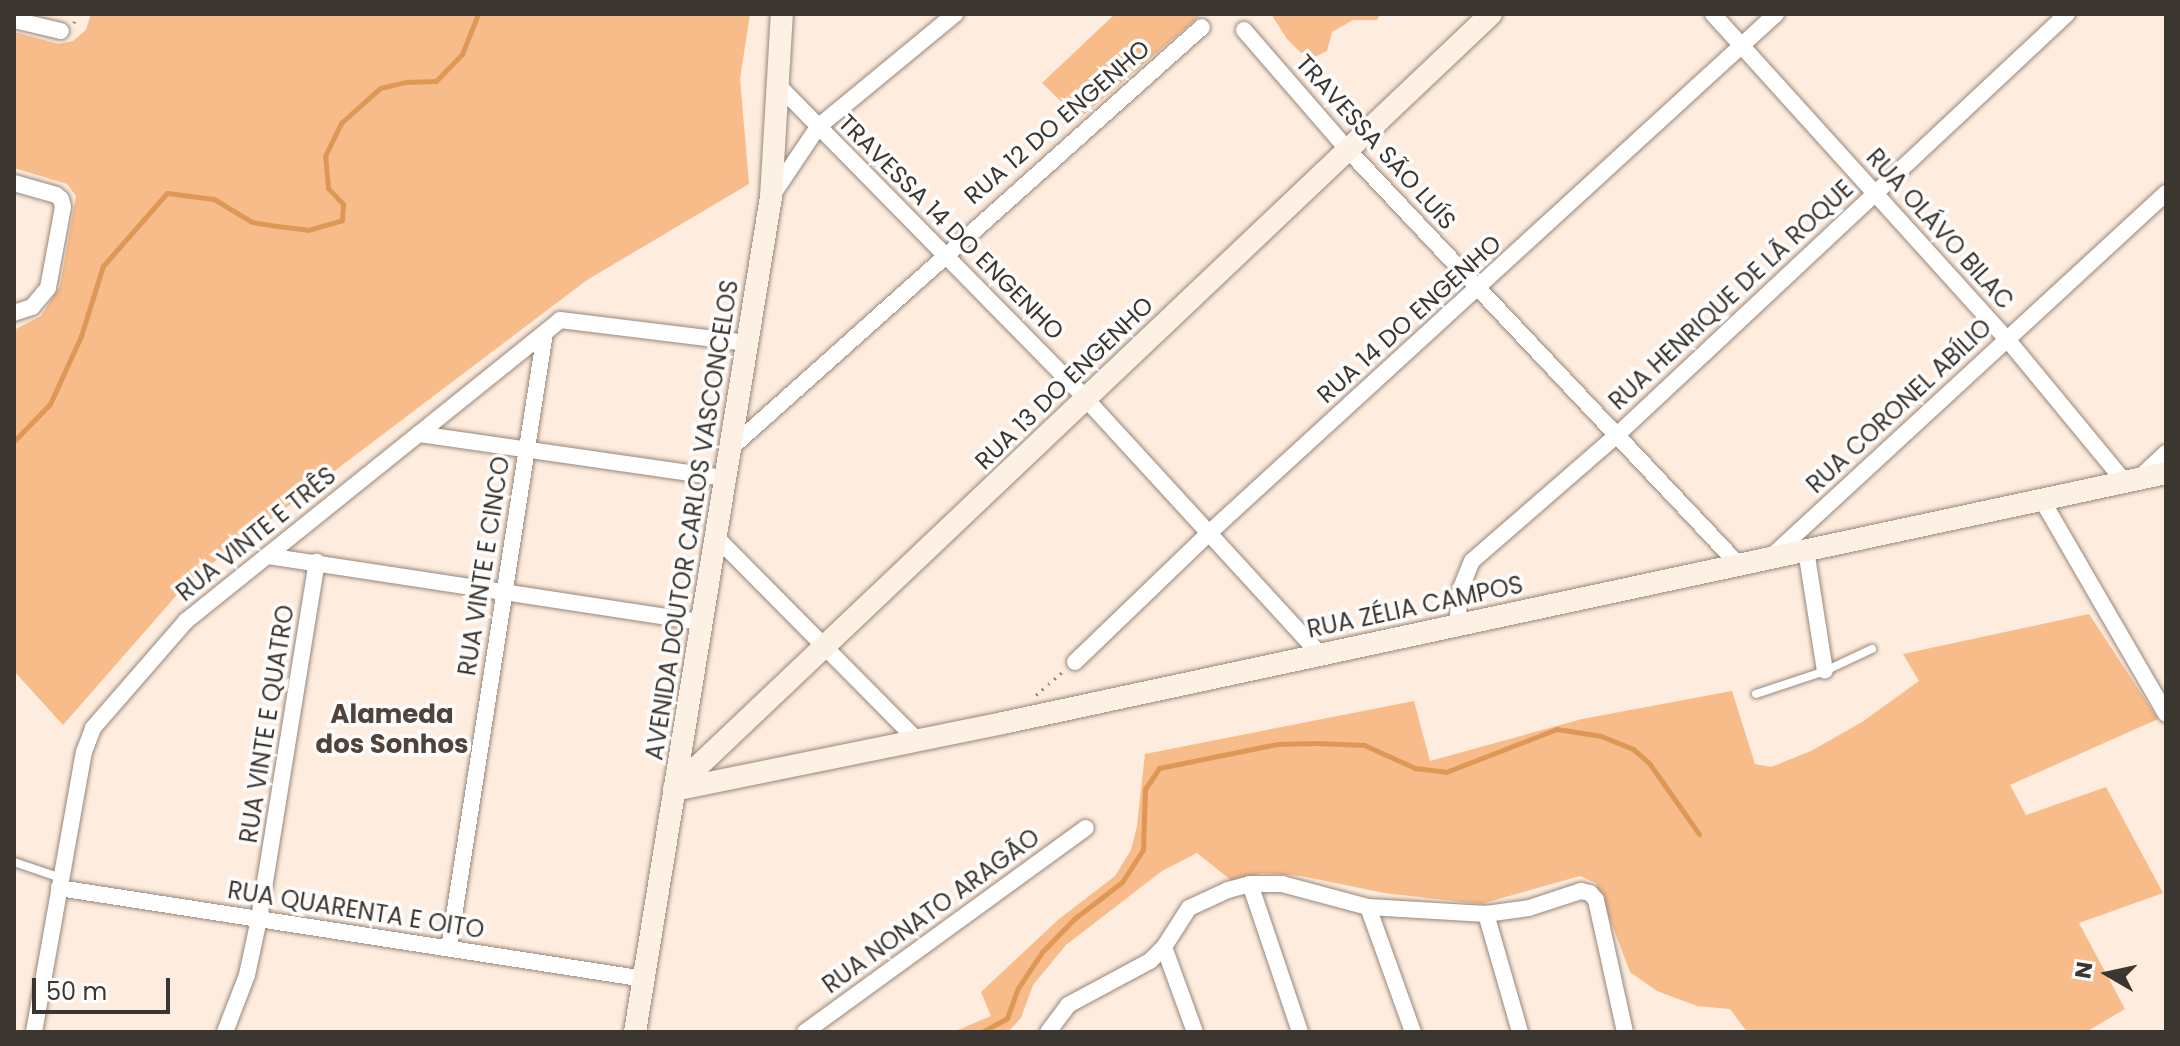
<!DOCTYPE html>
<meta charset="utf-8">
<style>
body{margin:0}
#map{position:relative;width:2180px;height:1046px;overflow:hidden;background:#feecde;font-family:Poppins,sans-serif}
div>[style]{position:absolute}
.green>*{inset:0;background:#f7bc8a}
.stream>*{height:5px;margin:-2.5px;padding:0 2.5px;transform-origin:2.5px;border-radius:2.5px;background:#df9755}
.path>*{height:3px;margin-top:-1.5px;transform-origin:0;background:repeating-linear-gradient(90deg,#94897f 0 2px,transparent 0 8px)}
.roads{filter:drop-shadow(0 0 2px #97877a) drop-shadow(0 0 2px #97877a)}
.lane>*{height:8px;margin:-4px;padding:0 4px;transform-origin:4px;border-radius:4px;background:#fff}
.street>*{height:16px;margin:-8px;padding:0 8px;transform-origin:8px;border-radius:8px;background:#fff}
.secondary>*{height:22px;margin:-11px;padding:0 11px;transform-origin:11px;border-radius:11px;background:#fdf0e5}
span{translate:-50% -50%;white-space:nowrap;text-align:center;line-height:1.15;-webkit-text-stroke:7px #fdfdfd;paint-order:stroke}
.street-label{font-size:24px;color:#3c3630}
.neighbourhood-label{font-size:26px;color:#514338;font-weight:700}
.frame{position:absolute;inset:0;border:16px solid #3c3630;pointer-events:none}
.north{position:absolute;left:2068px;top:934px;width:80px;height:80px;-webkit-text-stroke:6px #fdfdfd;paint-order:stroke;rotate:279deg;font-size:22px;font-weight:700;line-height:32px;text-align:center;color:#3c3630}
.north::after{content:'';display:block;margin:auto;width:28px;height:36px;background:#3c3630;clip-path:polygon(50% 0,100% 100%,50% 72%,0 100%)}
.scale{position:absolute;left:32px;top:978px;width:138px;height:36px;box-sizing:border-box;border:4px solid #3c3630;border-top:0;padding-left:10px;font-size:24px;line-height:28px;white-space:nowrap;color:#3c3630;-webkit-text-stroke:6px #fdfdfd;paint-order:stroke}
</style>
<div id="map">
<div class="green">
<div style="clip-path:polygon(91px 14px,750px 14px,740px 79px,749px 184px,587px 280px,189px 581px,63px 725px,14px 671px,14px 330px,41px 316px,60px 286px,76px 196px,67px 184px,14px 168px,14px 32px,59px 44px,73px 41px,86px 30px)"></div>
<div style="clip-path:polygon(1115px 14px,1202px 14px,1079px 119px,1042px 83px)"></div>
<div style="clip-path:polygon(1271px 14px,1380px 14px,1377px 20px,1353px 20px,1332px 32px,1327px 51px,1308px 60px,1287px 39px)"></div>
<div style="clip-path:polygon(2089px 614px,2158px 719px,2010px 785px,2026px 815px,2106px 787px,2163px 893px,2079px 923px,2125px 1009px,2086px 1032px,1747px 1032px,1730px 1009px,1697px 1006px,1657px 991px,1630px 972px,1596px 883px,1580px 876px,1481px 904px,1384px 893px,1301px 876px,1262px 873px,1232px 881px,1197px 853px,1162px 871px,1066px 945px,1033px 985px,1021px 1018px,1008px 1032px,953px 1032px,991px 1016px,981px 992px,1059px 919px,1115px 876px,1131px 850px,1137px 826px,1145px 754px,1414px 701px,1430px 761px,1582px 719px,1732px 691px,1755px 764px,1771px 767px,1811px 751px,1862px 722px,1919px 681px,1903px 654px)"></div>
</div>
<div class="stream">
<div style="left:14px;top:441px;width:52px;rotate:-45.8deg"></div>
<div style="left:50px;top:404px;width:75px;rotate:-65.5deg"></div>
<div style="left:81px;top:336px;width:73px;rotate:-72.6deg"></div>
<div style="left:103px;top:266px;width:97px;rotate:-48.8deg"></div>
<div style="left:167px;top:193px;width:47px;rotate:7.3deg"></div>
<div style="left:214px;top:199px;width:44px;rotate:31.2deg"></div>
<div style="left:252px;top:222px;width:25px;rotate:9deg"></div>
<div style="left:277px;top:226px;width:31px;rotate:7deg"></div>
<div style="left:308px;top:230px;width:35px;rotate:-16deg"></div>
<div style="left:342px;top:220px;width:16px;rotate:-86deg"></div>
<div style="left:343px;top:204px;width:22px;rotate:-133deg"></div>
<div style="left:328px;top:188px;width:32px;rotate:-95deg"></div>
<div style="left:325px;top:156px;width:37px;rotate:-64deg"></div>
<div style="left:341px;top:123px;width:52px;rotate:-41.9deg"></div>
<div style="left:380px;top:88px;width:27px;rotate:-13deg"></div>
<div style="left:406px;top:82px;width:30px;rotate:-2deg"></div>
<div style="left:436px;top:81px;width:37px;rotate:-46deg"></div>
<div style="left:462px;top:54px;width:43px;rotate:-68.2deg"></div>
<div style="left:982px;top:1032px;width:29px;rotate:-29deg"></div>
<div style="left:1007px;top:1018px;width:32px;rotate:-70deg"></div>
<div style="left:1018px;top:988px;width:43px;rotate:-56.3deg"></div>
<div style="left:1042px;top:952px;width:46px;rotate:-45.9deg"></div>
<div style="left:1074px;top:919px;width:61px;rotate:-37.6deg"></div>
<div style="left:1122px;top:882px;width:38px;rotate:-57deg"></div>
<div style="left:1143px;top:850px;width:61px;rotate:-88.1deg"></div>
<div style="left:1145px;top:789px;width:25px;rotate:-56deg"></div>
<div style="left:1159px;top:768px;width:120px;rotate:-11.5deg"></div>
<div style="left:1277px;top:744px;width:41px;rotate:-1.4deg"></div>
<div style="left:1318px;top:743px;width:46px;rotate:2.5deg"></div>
<div style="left:1364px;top:745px;width:56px;rotate:24.3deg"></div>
<div style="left:1415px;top:768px;width:31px;rotate:7deg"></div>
<div style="left:1446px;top:772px;width:119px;rotate:-21.2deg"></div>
<div style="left:1557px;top:729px;width:45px;rotate:9deg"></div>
<div style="left:1601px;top:736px;width:35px;rotate:22deg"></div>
<div style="left:1633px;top:749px;width:21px;rotate:41deg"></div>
<div style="left:1649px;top:763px;width:87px;rotate:54.8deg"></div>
</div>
<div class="path">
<div style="left:74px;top:23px;width:9px;rotate:-72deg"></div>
<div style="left:1036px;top:695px;width:37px;rotate:-41deg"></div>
</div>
<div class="roads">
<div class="lane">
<div style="left:1756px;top:694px;width:73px;rotate:-18.4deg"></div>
<div style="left:1825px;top:671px;width:52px;rotate:-25.1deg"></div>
<div style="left:14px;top:862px;width:50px;rotate:18.8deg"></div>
</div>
<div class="street">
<div style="left:1713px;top:14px;width:438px;rotate:47.9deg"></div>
<div style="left:2007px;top:339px;width:185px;rotate:50.5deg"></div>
<div style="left:14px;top:20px;width:48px;rotate:13.2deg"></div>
<div style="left:1244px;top:30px;width:159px;rotate:49.1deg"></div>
<div style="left:1348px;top:150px;width:569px;rotate:46.71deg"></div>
<div style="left:775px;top:82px;width:444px;rotate:45.5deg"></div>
<div style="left:1086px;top:399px;width:345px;rotate:47.5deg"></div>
<div style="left:14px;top:183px;width:44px;rotate:15.9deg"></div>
<div style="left:56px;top:195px;width:6px;rotate:39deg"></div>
<div style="left:61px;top:199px;width:8px;rotate:76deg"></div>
<div style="left:63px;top:207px;width:82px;rotate:100.5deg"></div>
<div style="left:48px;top:288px;width:25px;rotate:130deg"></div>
<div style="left:32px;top:307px;width:19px;rotate:162deg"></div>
<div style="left:773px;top:194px;width:81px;rotate:-56.1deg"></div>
<div style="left:818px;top:127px;width:178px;rotate:-39.5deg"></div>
<div style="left:419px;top:434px;width:310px;rotate:8.2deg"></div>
<div style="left:732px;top:447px;width:630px;rotate:-41.78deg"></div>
<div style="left:2138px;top:479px;width:38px;rotate:-43deg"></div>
<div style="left:2042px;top:500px;width:247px;rotate:59.9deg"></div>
<div style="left:717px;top:538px;width:286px;rotate:45.3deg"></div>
<div style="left:1806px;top:550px;width:122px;rotate:81.1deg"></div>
<div style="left:268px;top:556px;width:438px;rotate:8.7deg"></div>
<div style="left:1771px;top:557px;width:537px;rotate:-42.66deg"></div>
<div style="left:1457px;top:624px;width:36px;rotate:-84deg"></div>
<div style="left:1461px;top:588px;width:29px;rotate:-68deg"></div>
<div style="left:1472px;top:561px;width:191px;rotate:-41deg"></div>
<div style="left:1616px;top:436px;width:618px;rotate:-43.1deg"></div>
<div style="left:1075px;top:662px;width:186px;rotate:-43.9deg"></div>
<div style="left:1209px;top:533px;width:769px;rotate:-42.47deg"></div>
<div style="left:1250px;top:884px;width:156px;rotate:71.3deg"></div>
<div style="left:59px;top:888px;width:593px;rotate:8.83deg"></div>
<div style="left:1368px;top:907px;width:133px;rotate:70.2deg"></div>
<div style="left:1486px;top:914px;width:123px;rotate:73.9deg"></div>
<div style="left:1164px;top:947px;width:90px;rotate:70deg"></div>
<div style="left:449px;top:948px;width:622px;rotate:-81.13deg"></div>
<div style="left:34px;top:1032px;width:284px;rotate:-79.9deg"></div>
<div style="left:84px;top:752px;width:26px;rotate:-69deg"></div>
<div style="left:93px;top:728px;width:142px;rotate:-49deg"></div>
<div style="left:186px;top:621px;width:480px;rotate:-38.8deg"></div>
<div style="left:560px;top:320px;width:189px;rotate:7deg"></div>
<div style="left:225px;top:1032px;width:61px;rotate:-68.9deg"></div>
<div style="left:247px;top:975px;width:57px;rotate:-77.9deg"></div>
<div style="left:259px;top:919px;width:362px;rotate:-80.8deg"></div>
<div style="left:805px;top:1032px;width:347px;rotate:-36deg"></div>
<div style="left:1048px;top:1032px;width:34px;rotate:-53deg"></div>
<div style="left:1068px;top:1005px;width:93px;rotate:-28.2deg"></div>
<div style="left:1150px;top:961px;width:20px;rotate:-45deg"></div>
<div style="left:1164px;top:947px;width:46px;rotate:-57.3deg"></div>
<div style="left:1189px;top:908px;width:43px;rotate:-24.8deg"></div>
<div style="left:1228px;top:890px;width:23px;rotate:-15deg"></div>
<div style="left:1250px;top:884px;width:32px"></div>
<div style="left:1282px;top:884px;width:89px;rotate:15deg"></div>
<div style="left:1368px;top:907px;width:118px;rotate:3.4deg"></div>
<div style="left:1486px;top:914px;width:43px;rotate:-7.9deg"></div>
<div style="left:1529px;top:908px;width:55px;rotate:-18.1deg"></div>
<div style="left:1581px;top:891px;width:9px;rotate:13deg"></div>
<div style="left:1590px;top:893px;width:9px;rotate:49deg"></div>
<div style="left:1596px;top:900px;width:135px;rotate:77.6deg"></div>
</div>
<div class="secondary">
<div style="left:674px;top:789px;width:1126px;rotate:-43.49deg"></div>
<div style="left:674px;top:790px;width:336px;rotate:-11.5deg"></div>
<div style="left:1003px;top:723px;width:1190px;rotate:-12.13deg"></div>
<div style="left:635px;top:1032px;width:846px;rotate:-80.75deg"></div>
<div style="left:771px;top:197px;width:183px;rotate:-86.6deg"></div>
</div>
</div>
<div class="street-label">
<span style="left:1057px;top:122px;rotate:-41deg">RUA 12 DO ENGENHO</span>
<span style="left:1376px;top:142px;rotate:48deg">TRAVESSA SÃO LUÍS</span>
<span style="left:951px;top:227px;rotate:45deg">TRAVESSA 14 DO ENGENHO</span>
<span style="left:1940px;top:229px;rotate:48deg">RUA OLÁVO BILAC</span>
<span style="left:1731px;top:295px;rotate:-43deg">RUA HENRIQUE DE LÃ ROQUE</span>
<span style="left:1409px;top:319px;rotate:-42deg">RUA 14 DO ENGENHO</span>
<span style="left:1064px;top:383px;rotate:-44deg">RUA 13 DO ENGENHO</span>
<span style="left:1899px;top:406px;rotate:-43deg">RUA CORONEL ABÍLIO</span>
<span style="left:692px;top:520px;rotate:-81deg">AVENIDA DOUTOR CARLOS VASCONCELOS</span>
<span style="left:256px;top:534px;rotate:-39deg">RUA VINTE E TRÊS</span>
<span style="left:484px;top:566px;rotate:-81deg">RUA VINTE E CINCO</span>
<span style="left:1415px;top:607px;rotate:-12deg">RUA ZÉLIA CAMPOS</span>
<span style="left:267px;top:724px;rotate:-81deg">RUA VINTE E QUATRO</span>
<span style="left:356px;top:910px;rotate:9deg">RUA QUARENTA E OITO</span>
<span style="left:931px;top:911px;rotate:-36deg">RUA NONATO ARAGÃO</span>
</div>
<div class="neighbourhood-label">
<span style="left:392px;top:730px">Alameda<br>dos Sonhos</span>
</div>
<div class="frame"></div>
<div class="north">N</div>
<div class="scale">50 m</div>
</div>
